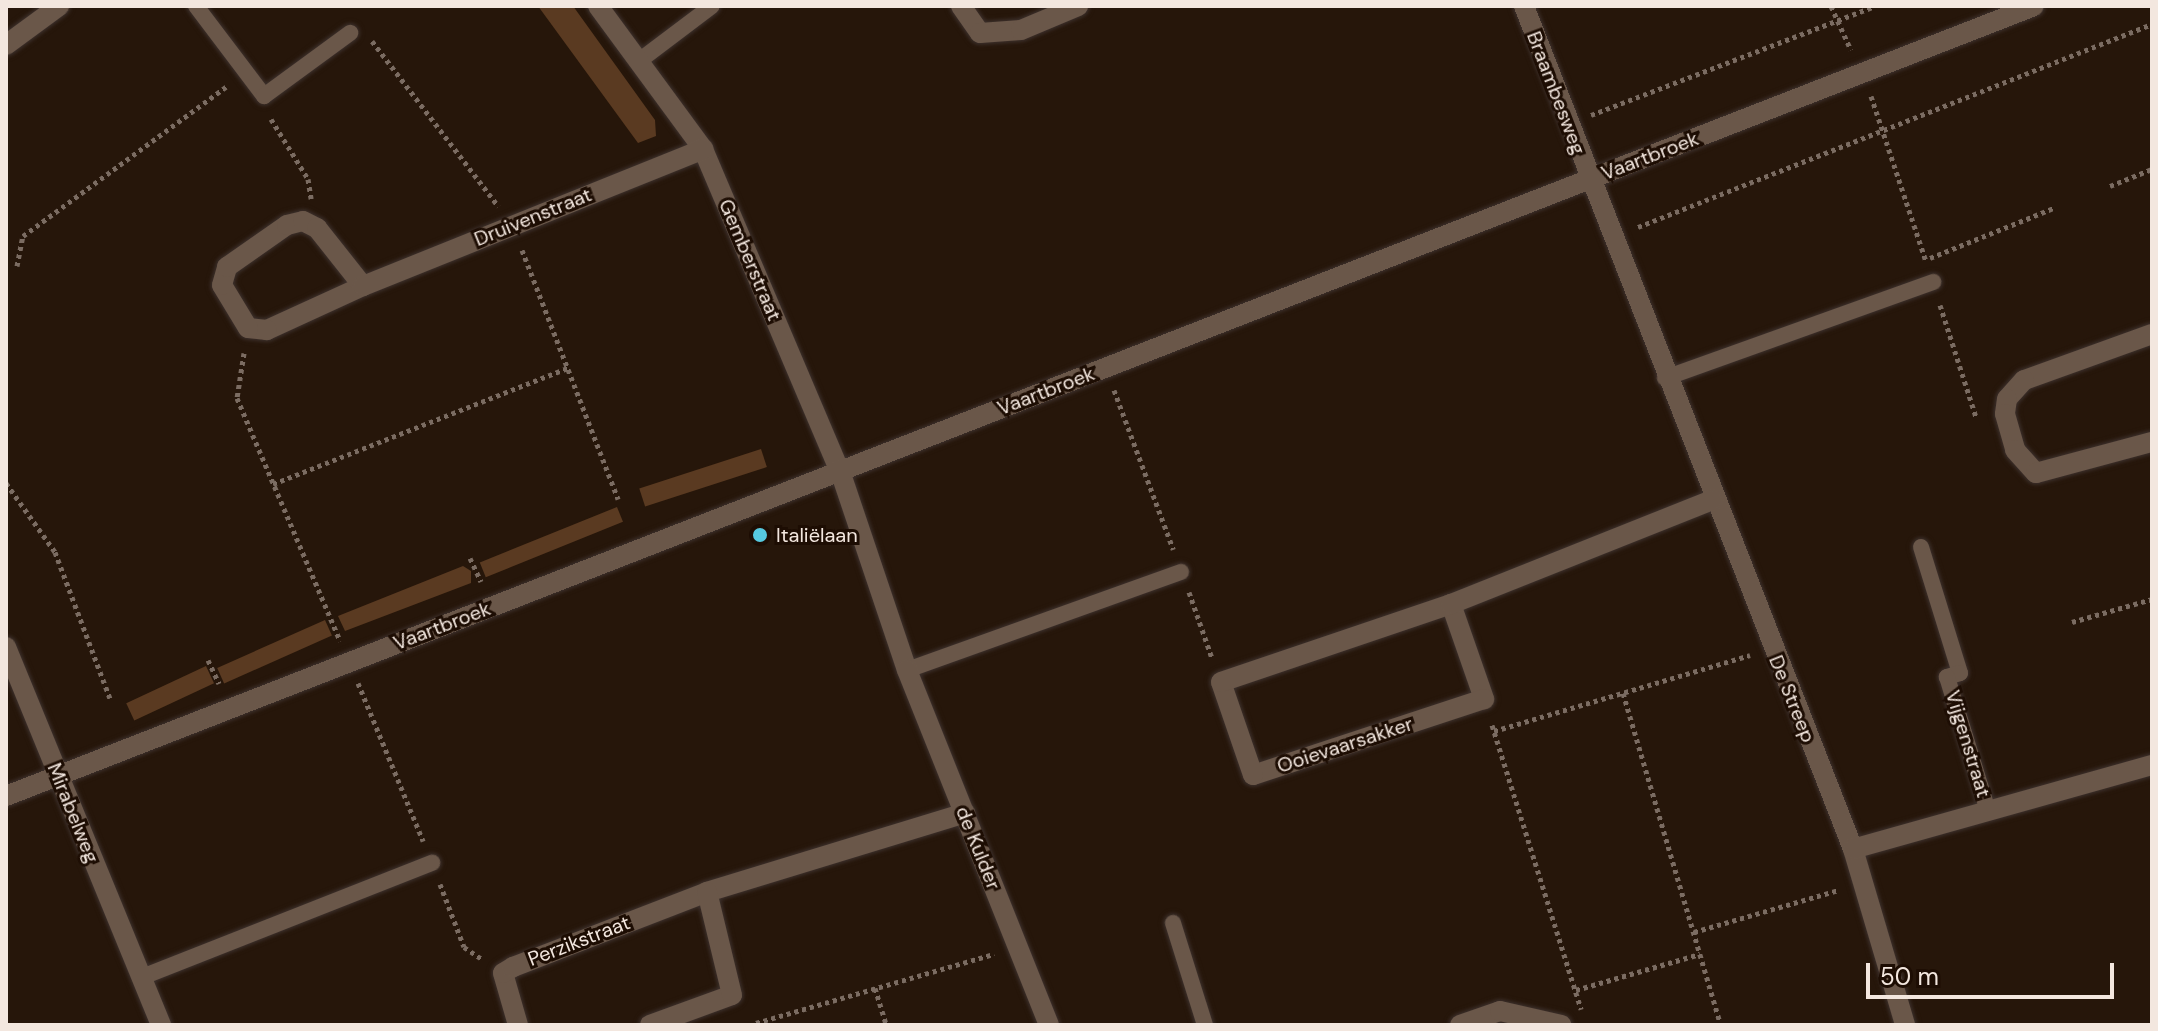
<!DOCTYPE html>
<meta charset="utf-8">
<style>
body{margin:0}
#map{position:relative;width:2158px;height:1031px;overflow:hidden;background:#26160a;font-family:"DM Sans",sans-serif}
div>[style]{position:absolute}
.green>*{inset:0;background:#5a3a21;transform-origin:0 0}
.path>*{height:5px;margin-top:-2.5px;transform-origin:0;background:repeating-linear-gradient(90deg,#7b6c62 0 4px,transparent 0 8px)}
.roads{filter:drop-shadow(0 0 2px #3d312d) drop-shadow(0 0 2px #3d312d)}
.service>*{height:16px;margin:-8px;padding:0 8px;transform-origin:8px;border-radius:8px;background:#6a5749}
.minor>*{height:20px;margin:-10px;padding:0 10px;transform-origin:10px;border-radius:10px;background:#6a5749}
.tertiary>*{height:20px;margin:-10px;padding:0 10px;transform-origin:10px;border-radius:10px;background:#6a5749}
.dots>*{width:22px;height:22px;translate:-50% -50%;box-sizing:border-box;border:4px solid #1d0d03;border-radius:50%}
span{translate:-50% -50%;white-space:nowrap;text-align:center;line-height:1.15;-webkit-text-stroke:6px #1d0d03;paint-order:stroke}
.street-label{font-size:20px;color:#f3e7df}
.poi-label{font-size:20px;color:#f3e7df}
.left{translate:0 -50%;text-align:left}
.frame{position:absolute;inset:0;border:8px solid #f3e7df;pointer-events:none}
.scale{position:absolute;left:1866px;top:963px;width:248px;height:36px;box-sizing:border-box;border:4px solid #f3e7df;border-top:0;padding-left:10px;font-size:24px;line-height:28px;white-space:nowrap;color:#f3e7df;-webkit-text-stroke:6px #1d0d03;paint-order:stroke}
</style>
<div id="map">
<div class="green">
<div style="clip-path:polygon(538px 6px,573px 6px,655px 120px,656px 136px,638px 143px)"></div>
<div style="left:761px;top:449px;width:19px;height:128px;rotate:72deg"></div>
<div style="left:617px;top:507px;width:16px;height:148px;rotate:68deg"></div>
<div style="clip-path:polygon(463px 566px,471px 571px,471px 583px,345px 631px,338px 616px)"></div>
<div style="left:325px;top:620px;width:17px;height:118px;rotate:66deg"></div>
<div style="left:206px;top:666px;width:19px;height:88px;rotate:65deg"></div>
</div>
<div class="path">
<div style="left:1831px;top:6px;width:48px;rotate:65.6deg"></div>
<div style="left:372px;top:41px;width:208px;rotate:52.6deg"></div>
<div style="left:1871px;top:96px;width:174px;rotate:71.6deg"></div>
<div style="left:1591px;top:115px;width:304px;rotate:-21deg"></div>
<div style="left:271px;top:119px;width:70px;rotate:58.3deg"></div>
<div style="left:308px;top:179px;width:20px;rotate:81deg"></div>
<div style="left:2110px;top:186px;width:45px;rotate:-22deg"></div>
<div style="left:1638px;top:227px;width:553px;rotate:-21.55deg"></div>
<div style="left:522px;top:250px;width:267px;rotate:68.9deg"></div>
<div style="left:1930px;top:258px;width:134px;rotate:-22deg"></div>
<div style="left:17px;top:266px;width:31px;rotate:-79deg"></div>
<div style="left:23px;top:236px;width:252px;rotate:-36.3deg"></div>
<div style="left:1940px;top:305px;width:118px;rotate:72.2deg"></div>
<div style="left:244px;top:353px;width:46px;rotate:98.8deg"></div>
<div style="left:237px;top:398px;width:264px;rotate:67deg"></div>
<div style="left:1114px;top:390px;width:170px;rotate:69.6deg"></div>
<div style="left:6px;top:483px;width:85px;rotate:54.6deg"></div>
<div style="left:55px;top:552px;width:156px;rotate:69.4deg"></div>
<div style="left:273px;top:484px;width:317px;rotate:-21.5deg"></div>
<div style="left:470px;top:558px;width:26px;rotate:65deg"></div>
<div style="left:1189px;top:592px;width:70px;rotate:70.8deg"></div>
<div style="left:2072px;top:622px;width:83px;rotate:-16deg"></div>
<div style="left:208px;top:660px;width:26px;rotate:65deg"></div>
<div style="left:358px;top:683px;width:171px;rotate:67.6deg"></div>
<div style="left:1623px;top:693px;width:346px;rotate:73.6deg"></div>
<div style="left:1492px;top:725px;width:298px;rotate:72.6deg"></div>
<div style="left:1494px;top:731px;width:267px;rotate:-16.5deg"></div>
<div style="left:440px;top:884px;width:67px;rotate:69.1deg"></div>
<div style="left:464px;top:947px;width:22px;rotate:34deg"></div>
<div style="left:1694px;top:932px;width:151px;rotate:-16.2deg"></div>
<div style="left:875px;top:988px;width:39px;rotate:73deg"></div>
<div style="left:1576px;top:990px;width:129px;rotate:-16.2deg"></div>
<div style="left:756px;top:1023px;width:248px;rotate:-16.2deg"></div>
</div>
<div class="roads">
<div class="service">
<div style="left:196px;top:6px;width:113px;rotate:52.9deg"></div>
<div style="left:264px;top:96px;width:107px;rotate:-36.2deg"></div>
<div style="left:639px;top:61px;width:91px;rotate:-37deg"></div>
<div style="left:1665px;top:378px;width:285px;rotate:-19.7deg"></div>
<div style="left:1921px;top:547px;width:132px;rotate:72.8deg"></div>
<div style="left:1960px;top:673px;width:14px;rotate:163deg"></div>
<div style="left:1947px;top:677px;width:140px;rotate:73deg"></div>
<div style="left:907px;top:670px;width:291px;rotate:-19.7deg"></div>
<div style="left:1173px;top:923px;width:107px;rotate:72.6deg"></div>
<div style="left:142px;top:977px;width:312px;rotate:-21.5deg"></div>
</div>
<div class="minor">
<div style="left:598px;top:6px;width:177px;rotate:53.7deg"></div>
<div style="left:703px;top:149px;width:350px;rotate:67deg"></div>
<div style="left:840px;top:471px;width:210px;rotate:71.4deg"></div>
<div style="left:907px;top:670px;width:382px;rotate:68.2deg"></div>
<div style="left:961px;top:6px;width:33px;rotate:55deg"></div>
<div style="left:980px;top:33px;width:41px;rotate:-4.2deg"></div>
<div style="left:1021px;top:30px;width:62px;rotate:-22.8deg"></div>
<div style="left:1524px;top:6px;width:905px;rotate:68.68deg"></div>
<div style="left:1853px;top:849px;width:184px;rotate:73.5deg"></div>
<div style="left:6px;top:45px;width:66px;rotate:-36.3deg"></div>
<div style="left:363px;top:286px;width:106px;rotate:155.4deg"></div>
<div style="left:267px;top:330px;width:19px;rotate:-174deg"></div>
<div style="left:248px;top:328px;width:50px;rotate:-121.2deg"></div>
<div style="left:222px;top:285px;width:19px;rotate:-74deg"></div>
<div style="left:227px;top:267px;width:73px;rotate:-35deg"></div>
<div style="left:287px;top:225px;width:16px;rotate:-14deg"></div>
<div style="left:303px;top:221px;width:16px;rotate:27deg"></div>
<div style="left:317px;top:228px;width:74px;rotate:51.6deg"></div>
<div style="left:363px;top:286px;width:367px;rotate:-21.9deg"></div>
<div style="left:2152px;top:334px;width:136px;rotate:160.2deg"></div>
<div style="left:2024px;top:380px;width:25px;rotate:132deg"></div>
<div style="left:2007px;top:399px;width:15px;rotate:98deg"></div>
<div style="left:2005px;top:414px;width:37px;rotate:74deg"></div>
<div style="left:2015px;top:450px;width:31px;rotate:48deg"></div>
<div style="left:2036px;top:473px;width:120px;rotate:-15deg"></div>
<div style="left:1451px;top:604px;width:101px;rotate:70.8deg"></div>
<div style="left:1484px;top:699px;width:243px;rotate:161.8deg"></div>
<div style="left:1253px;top:775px;width:98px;rotate:-109deg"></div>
<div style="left:1221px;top:682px;width:243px;rotate:-18.7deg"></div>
<div style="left:1451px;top:604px;width:281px;rotate:-21.7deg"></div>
<div style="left:6px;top:647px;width:409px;rotate:67.7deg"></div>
<div style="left:1853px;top:849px;width:311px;rotate:-15.7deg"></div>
<div style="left:518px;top:1025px;width:54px;rotate:-106.1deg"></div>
<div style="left:503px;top:973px;width:12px;rotate:-31deg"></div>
<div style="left:513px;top:967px;width:208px;rotate:-21.1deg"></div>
<div style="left:707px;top:892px;width:270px;rotate:-17deg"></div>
<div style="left:650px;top:1025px;width:87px;rotate:-20.1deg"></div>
<div style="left:732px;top:995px;width:106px;rotate:-103.6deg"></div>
<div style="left:1460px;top:1025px;width:42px;rotate:-19.3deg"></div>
<div style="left:1500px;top:1011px;width:63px;rotate:12.9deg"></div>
</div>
<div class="tertiary">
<div style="left:6px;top:796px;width:2176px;rotate:-21.28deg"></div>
</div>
</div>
<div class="dots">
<div style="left:760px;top:535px;background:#56c9e0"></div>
</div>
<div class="street-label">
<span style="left:1556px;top:93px;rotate:69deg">Braambesweg</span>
<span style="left:1650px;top:156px;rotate:-21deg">Vaartbroek</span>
<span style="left:533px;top:217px;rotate:-22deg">Druivenstraat</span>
<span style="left:750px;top:260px;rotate:67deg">Gemberstraat</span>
<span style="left:1046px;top:391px;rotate:-21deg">Vaartbroek</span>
<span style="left:442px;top:626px;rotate:-21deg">Vaartbroek</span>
<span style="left:1792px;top:699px;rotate:68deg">De Streep</span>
<span style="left:1968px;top:744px;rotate:73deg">Vijgenstraat</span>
<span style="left:1345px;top:745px;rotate:-18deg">Ooievaarsakker</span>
<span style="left:73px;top:813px;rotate:68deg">Mirabelweg</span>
<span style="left:978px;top:848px;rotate:68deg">de Kulder</span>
<span style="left:579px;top:941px;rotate:-21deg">Perzikstraat</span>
</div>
<div class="poi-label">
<span class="left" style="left:776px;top:535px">Italiëlaan</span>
</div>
<div class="frame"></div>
<div class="scale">50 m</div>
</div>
